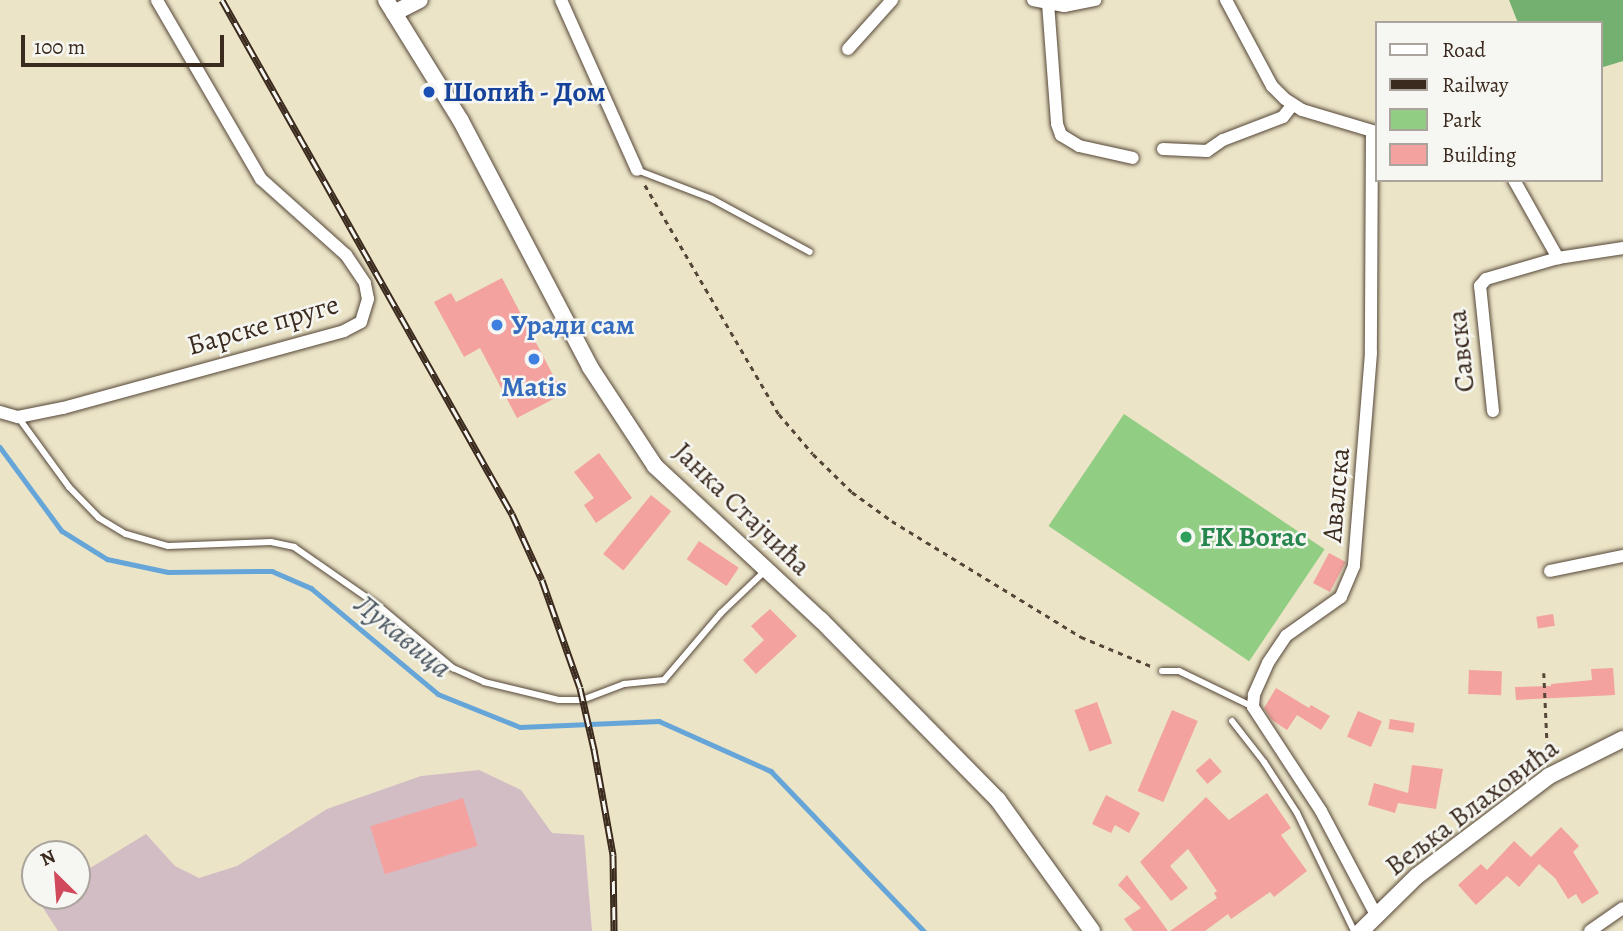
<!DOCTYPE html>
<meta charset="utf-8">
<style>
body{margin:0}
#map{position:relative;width:1623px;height:931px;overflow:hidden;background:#ebe4c7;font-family:Alegreya,serif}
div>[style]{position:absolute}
.industrial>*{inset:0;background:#d2bdc5}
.green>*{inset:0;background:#91cd82;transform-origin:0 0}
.forest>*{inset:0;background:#74b070}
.stream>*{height:4.5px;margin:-2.25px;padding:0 2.25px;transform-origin:2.25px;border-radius:2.25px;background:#66a5d8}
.building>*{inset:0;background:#f3a2a0;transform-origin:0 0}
.path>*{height:2.5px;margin-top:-1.25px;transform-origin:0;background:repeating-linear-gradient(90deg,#554637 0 5px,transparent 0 10px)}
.roads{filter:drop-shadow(0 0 2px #554637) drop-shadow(0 0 2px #554637)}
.service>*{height:6px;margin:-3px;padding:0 3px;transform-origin:3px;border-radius:3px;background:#fff}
.minor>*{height:12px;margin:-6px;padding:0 6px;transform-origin:6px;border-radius:6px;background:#fff}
.tertiary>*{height:16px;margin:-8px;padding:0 8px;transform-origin:8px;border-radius:8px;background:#fff}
.rail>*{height:7px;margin-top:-3.5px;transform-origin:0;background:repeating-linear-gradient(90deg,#f6f6f2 0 13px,#3b2a1e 0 26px);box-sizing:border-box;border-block:2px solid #3b2a1e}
.dots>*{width:19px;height:19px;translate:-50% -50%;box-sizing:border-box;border:4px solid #f6f6f2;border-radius:50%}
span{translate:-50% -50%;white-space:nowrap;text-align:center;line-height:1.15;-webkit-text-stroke:5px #f6f6f2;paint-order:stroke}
.transit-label{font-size:28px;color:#164399;font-weight:700}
.left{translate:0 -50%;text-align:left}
.street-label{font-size:28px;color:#3b2a1e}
.shop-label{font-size:28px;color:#366cbe;font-weight:700}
.leisure-label{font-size:28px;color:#27864d;font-weight:700}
.water-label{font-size:30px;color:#4a555f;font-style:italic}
.legend{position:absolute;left:1375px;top:21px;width:228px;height:161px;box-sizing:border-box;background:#f6f6f2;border:2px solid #aba49d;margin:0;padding:9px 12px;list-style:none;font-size:21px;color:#3b2a1e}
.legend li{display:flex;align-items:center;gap:14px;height:35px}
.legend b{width:35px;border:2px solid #aba49d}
.north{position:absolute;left:21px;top:840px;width:70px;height:70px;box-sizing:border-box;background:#f6f6f2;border:2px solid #aba49d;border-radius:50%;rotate:335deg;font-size:19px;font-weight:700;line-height:28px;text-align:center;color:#3b2a1e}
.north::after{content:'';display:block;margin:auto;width:24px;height:32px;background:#d1495b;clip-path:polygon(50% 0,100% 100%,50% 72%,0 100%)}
.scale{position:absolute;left:21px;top:35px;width:203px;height:32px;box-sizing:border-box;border:4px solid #3b2a1e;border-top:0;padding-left:9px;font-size:21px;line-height:24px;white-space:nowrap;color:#3b2a1e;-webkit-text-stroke:5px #f6f6f2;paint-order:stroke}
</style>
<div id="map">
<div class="industrial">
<div style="clip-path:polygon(479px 770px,521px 790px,552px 833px,584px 835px,592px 931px,58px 931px,38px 900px,44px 896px,77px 896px,77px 876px,146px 834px,175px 866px,199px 878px,237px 866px,327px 809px,421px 776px)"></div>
</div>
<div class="green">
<div style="left:1124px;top:414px;width:242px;height:135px;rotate:34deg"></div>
</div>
<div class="forest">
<div style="clip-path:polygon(1509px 0,1623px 0,1623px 61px,1600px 68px,1600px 23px,1518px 23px)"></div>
</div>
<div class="stream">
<div style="left:0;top:447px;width:104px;rotate:53.6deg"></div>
<div style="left:62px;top:531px;width:53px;rotate:31.9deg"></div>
<div style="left:107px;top:559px;width:62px;rotate:12deg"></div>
<div style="left:168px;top:572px;width:104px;rotate:-0.6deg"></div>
<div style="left:272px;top:571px;width:43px;rotate:23.6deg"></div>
<div style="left:311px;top:588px;width:165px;rotate:39.8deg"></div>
<div style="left:438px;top:694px;width:88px;rotate:21.9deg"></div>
<div style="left:520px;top:727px;width:139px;rotate:-2.5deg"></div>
<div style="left:659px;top:721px;width:123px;rotate:24.1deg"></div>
<div style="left:771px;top:771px;width:221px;rotate:46.3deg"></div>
</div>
<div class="building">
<div style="clip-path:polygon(502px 278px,563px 394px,517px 418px,480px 348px,464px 357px,434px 302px,451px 293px,456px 302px)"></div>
<div style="clip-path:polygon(599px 453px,632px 498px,596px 523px,584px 505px,594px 498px,574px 472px)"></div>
<div style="left:651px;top:495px;width:26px;height:76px;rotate:39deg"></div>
<div style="left:699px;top:541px;width:48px;height:22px;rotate:34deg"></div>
<div style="left:1329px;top:553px;width:19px;height:34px;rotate:28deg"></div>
<div style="clip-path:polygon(770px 609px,797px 636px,756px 674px,743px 660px,764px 640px,751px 626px)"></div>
<div style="left:1553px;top:614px;width:12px;height:17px;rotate:81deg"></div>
<div style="clip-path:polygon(1613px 668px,1615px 695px,1516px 700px,1515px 687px,1551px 686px,1551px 684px,1592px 680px,1591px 669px)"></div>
<div style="left:1469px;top:670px;width:33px;height:24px;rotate:2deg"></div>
<div style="clip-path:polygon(1276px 688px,1309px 708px,1311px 705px,1330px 716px,1321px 730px,1297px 715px,1287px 730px,1272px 720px,1264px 708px)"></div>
<div style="left:1097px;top:702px;width:44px;height:24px;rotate:70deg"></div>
<div style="left:1172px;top:710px;width:28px;height:88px;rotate:23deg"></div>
<div style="left:1358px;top:711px;width:26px;height:28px;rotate:23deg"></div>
<div style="left:1390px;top:719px;width:25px;height:10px;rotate:9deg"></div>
<div style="left:1210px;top:758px;width:18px;height:19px;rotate:49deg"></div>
<div style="clip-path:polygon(1412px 765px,1443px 769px,1436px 809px,1398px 803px,1395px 813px,1368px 805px,1374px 783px,1408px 793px)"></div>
<div style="clip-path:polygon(1267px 793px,1291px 828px,1281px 835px,1307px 871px,1274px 897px,1270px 892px,1231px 919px,1228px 914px,1205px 931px,1170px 931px,1217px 898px,1214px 893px,1217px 891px,1188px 849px,1170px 866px,1188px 888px,1171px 901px,1140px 862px,1206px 797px,1229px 820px)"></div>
<div style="clip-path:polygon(1106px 795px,1140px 813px,1129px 833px,1115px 825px,1111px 833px,1092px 824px)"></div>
<div style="left:463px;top:798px;width:50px;height:97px;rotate:73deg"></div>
<div style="clip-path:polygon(1561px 827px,1579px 846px,1573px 852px,1599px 893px,1582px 904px,1576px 894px,1568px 899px,1555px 878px,1539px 864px,1519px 887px,1507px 876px,1476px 905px,1458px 885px,1481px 864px,1487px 870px,1514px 841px,1531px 857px)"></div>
<div style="clip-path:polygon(1127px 875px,1155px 913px,1168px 931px,1133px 931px,1124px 919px,1141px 908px,1118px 885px)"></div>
</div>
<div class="path">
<div style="left:645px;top:185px;width:265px;rotate:59.7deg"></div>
<div style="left:779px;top:414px;width:52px;rotate:49.6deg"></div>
<div style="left:813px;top:454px;width:54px;rotate:44.3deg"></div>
<div style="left:852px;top:492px;width:49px;rotate:35.9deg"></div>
<div style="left:892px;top:521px;width:222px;rotate:31.5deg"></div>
<div style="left:1081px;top:637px;width:78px;rotate:22.6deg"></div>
<div style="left:1544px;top:673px;width:89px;rotate:87.4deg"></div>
</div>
<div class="roads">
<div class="service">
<div style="left:637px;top:170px;width:80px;rotate:21.1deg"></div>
<div style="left:712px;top:199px;width:111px;rotate:28.4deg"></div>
<div style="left:18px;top:417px;width:87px;rotate:53.9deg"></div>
<div style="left:69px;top:487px;width:43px;rotate:45.9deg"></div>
<div style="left:99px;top:518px;width:31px;rotate:31deg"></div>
<div style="left:126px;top:534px;width:44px;rotate:15.9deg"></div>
<div style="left:168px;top:546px;width:103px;rotate:-2.2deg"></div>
<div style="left:271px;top:542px;width:24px;rotate:12deg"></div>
<div style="left:294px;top:547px;width:103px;rotate:34.8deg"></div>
<div style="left:379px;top:606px;width:97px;rotate:40deg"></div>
<div style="left:453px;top:668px;width:34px;rotate:24deg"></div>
<div style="left:484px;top:682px;width:77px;rotate:13.5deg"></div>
<div style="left:559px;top:700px;width:23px"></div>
<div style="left:582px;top:700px;width:45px;rotate:-20.9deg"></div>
<div style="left:624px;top:684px;width:40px;rotate:-5.7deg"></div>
<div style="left:664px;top:680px;width:88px;rotate:-49.6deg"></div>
<div style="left:721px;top:613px;width:61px;rotate:-43.7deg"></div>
<div style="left:1162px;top:671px;width:17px"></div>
<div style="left:1179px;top:671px;width:82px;rotate:25.9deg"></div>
<div style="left:1232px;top:721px;width:52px;rotate:52deg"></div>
<div style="left:1264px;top:762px;width:61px;rotate:57.1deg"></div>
<div style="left:1297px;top:813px;width:131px;rotate:64.2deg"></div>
</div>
<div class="minor">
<div style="left:561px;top:0;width:186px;rotate:65.9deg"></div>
<div style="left:1033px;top:0;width:32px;rotate:11deg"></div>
<div style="left:1064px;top:6px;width:32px;rotate:-11deg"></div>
<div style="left:1226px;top:0;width:98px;rotate:61.9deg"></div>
<div style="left:1272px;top:86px;width:18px;rotate:45deg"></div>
<div style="left:1285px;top:99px;width:20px;rotate:33deg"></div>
<div style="left:1302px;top:110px;width:77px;rotate:16.6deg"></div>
<div style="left:1048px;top:3px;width:121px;rotate:85.7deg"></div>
<div style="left:1057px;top:124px;width:12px;rotate:70deg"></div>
<div style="left:1061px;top:135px;width:21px;rotate:31deg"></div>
<div style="left:1079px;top:146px;width:55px;rotate:12.5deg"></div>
<div style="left:848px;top:49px;width:66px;rotate:-48.1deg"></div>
<div style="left:1372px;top:132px;width:221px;rotate:90.3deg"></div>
<div style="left:1371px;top:353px;width:214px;rotate:94.6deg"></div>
<div style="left:1354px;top:566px;width:34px;rotate:113deg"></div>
<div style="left:1341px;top:597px;width:67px;rotate:144.7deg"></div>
<div style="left:1286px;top:636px;width:32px;rotate:124deg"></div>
<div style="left:1268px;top:663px;width:35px;rotate:114deg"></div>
<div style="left:1254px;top:695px;width:12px;rotate:95deg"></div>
<div style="left:1253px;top:707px;width:124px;rotate:56.8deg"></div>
<div style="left:1321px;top:811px;width:118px;rotate:62.1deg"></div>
<div style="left:1163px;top:149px;width:44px;rotate:2.6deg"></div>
<div style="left:1207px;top:151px;width:19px;rotate:-35deg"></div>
<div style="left:1223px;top:140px;width:64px;rotate:-21deg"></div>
<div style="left:1283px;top:117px;width:16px;rotate:-52deg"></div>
<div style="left:1514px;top:180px;width:90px;rotate:60.6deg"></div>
<div style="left:1558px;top:258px;width:66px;rotate:-8.7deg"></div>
<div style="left:1493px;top:411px;width:126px;rotate:-95.9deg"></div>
<div style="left:1480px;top:286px;width:9px;rotate:-49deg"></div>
<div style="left:1486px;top:279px;width:75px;rotate:-16.3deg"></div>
<div style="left:0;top:412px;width:19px;rotate:16deg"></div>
<div style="left:18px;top:417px;width:46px;rotate:-11.3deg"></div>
<div style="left:63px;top:408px;width:291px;rotate:-15.3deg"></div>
<div style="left:344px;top:331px;width:19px;rotate:-28deg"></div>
<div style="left:361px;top:322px;width:24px;rotate:-73deg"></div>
<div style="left:368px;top:299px;width:16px;rotate:-101deg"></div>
<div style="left:365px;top:283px;width:34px;rotate:-124deg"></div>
<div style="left:346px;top:255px;width:114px;rotate:-138.2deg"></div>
<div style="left:261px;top:179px;width:207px;rotate:-120.2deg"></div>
<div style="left:1550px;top:571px;width:75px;rotate:-11.6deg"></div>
<div style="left:1590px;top:931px;width:40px;rotate:-34.9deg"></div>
</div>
<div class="tertiary">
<div style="left:386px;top:0;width:142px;rotate:58.2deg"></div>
<div style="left:461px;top:121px;width:278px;rotate:62.3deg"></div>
<div style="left:590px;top:367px;width:118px;rotate:56.7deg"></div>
<div style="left:655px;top:466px;width:226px;rotate:42.9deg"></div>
<div style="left:821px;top:620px;width:252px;rotate:45.5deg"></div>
<div style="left:998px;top:800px;width:161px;rotate:54.3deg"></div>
<div style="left:394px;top:13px;width:29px;rotate:-27deg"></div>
<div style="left:1361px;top:931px;width:78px;rotate:-44.5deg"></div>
<div style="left:1417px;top:876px;width:166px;rotate:-37.1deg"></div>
<div style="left:1549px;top:776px;width:83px;rotate:-26.6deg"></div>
</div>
</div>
<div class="rail">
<div style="left:222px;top:0;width:590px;rotate:60.57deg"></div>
<div style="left:512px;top:514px;width:72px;rotate:65.6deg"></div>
<div style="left:542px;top:580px;width:114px;rotate:70.6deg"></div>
<div style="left:580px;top:688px;width:63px;rotate:77.1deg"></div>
<div style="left:594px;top:749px;width:108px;rotate:79.8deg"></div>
<div style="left:613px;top:855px;width:76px;rotate:89.2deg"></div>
</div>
<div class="dots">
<div style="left:429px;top:92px;background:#1a4fb4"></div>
<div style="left:497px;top:325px;background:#3f7fe0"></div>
<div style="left:534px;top:359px;background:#3f7fe0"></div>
<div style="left:1186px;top:537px;background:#2e9e5b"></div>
</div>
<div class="transit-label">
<span class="left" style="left:443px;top:92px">Шопић - Дом</span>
</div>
<div class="street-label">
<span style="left:263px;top:325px;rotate:-16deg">Барске пруге</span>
<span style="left:1461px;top:351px;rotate:-96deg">Савска</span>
<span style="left:1336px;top:495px;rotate:-85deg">Авалска</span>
<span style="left:742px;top:509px;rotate:44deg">Јанка Стајчића</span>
<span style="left:1472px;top:807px;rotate:-37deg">Вељка Влаховића</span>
</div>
<div class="shop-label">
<span class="left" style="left:511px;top:325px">Уради сам</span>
<span style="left:534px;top:387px">Matis</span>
</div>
<div class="leisure-label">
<span class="left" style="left:1200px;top:537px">FK Borac</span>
</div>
<div class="water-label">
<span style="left:403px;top:636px;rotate:39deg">Лукавица</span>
</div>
<ul class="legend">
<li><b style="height:9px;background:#fff"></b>Road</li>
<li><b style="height:9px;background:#3b2a1e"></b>Railway</li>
<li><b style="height:19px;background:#91cd82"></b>Park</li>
<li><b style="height:19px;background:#f3a2a0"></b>Building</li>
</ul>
<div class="north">N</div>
<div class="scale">100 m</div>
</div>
